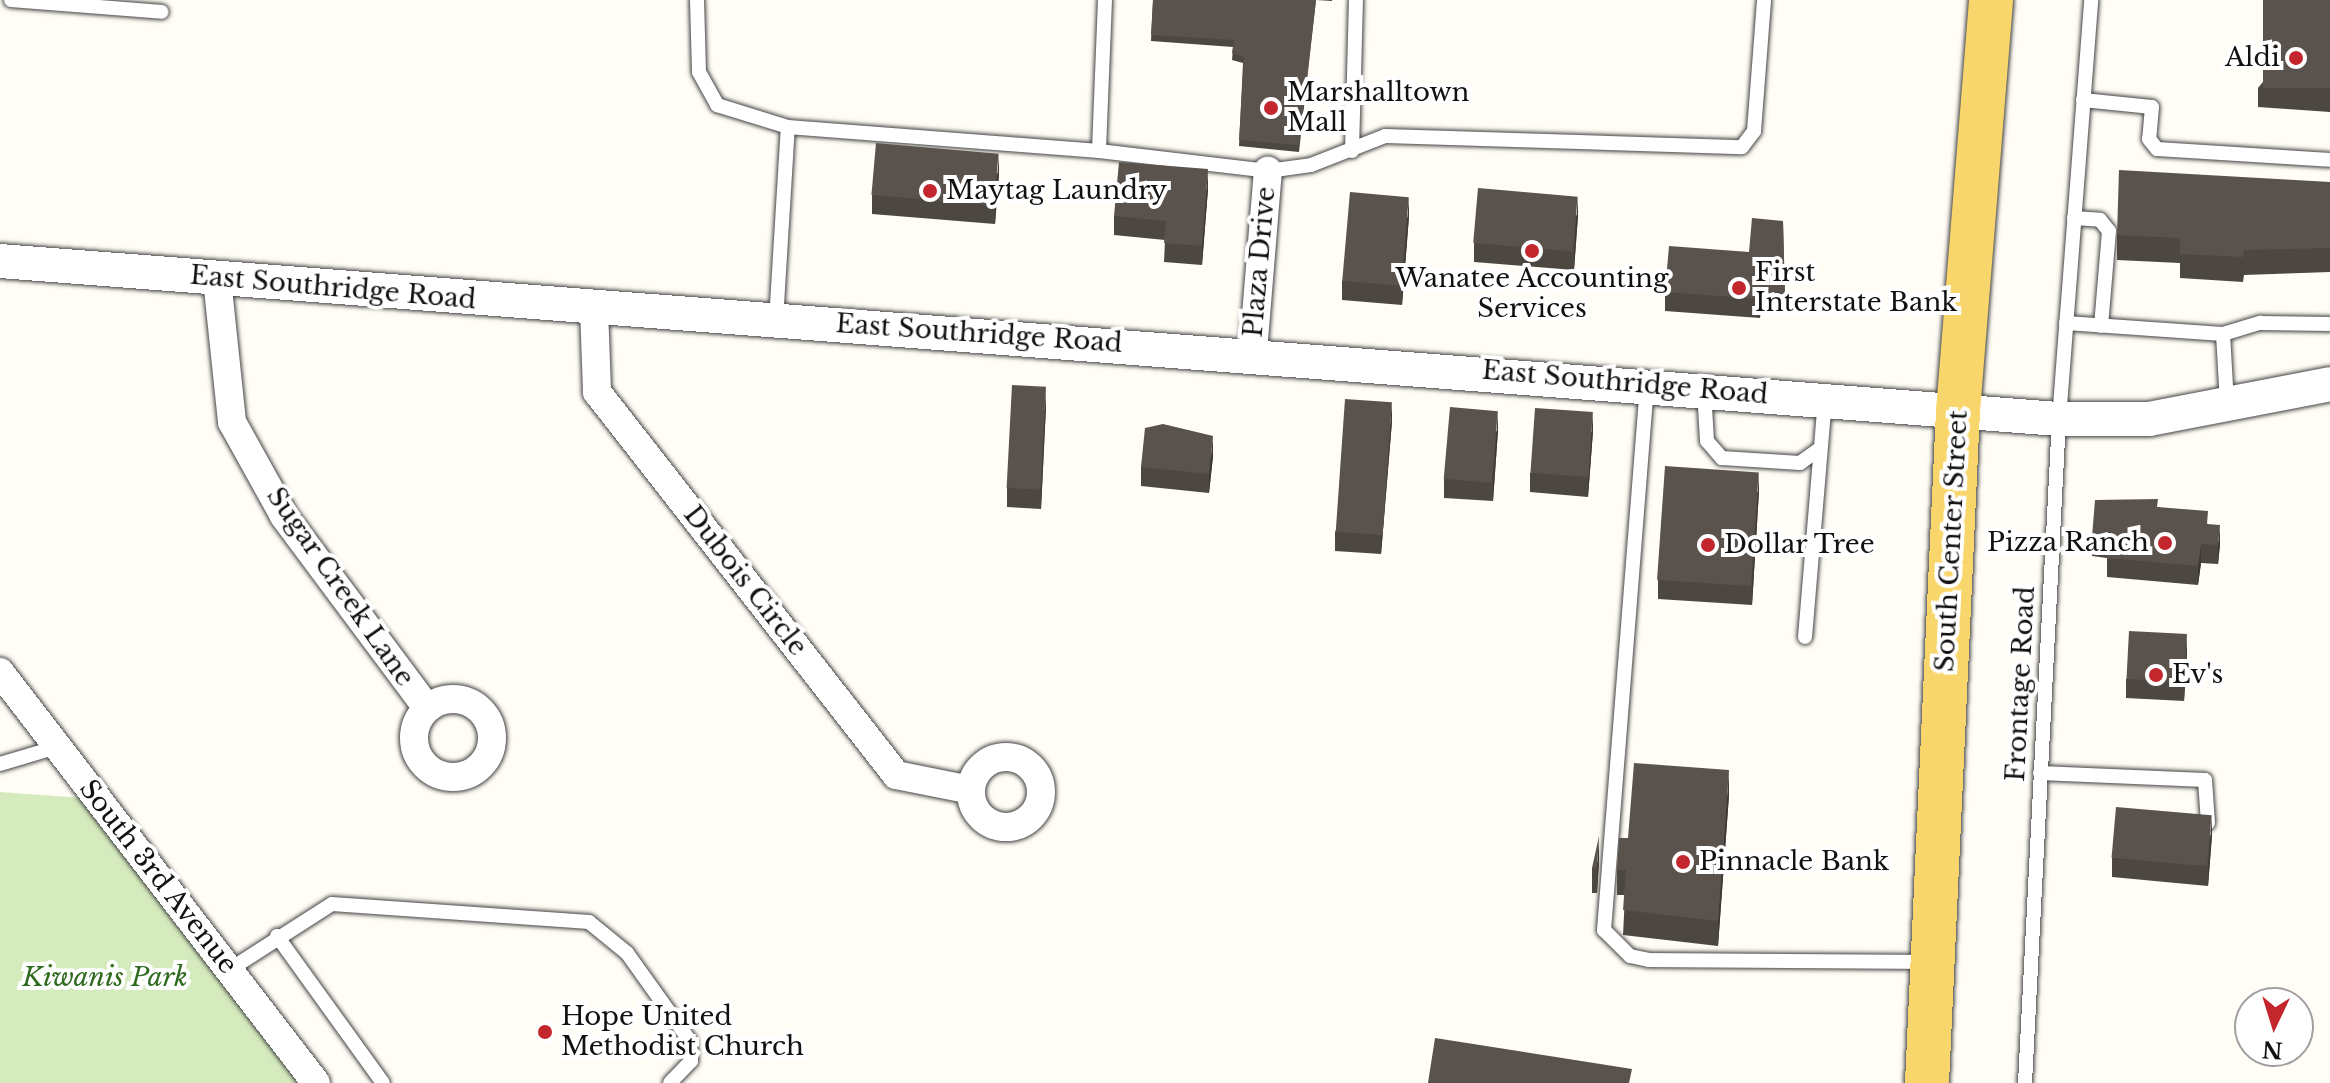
<!DOCTYPE html>
<style>
body{margin:0}
#map{position:relative;width:2330px;height:1083px;overflow:hidden;background:#fffdf5;font-family:"Libre Baskerville",serif}
div>[style]{position:absolute}
.green>*{inset:0;background:#d5ebbd}
.roads{filter:drop-shadow(0 0 2px #444) drop-shadow(0 0 2px #444)}
.service>*{height:14px;margin:-7px;padding:0 7px;transform-origin:7px;border-radius:7px;background:#fff}
.minor>*{height:28px;margin:-14px;padding:0 14px;transform-origin:14px;border-radius:14px;background:#fff}
.minor>.ring{margin:-14px;padding:0;box-sizing:content-box;background:none;border:28px solid #fff;border-radius:50%}
.tertiary>*{height:34px;margin:-17px;padding:0 17px;transform-origin:17px;border-radius:17px;background:#fff}
.primary>*{height:44px;margin:-22px;padding:0 22px;transform-origin:22px;border-radius:22px;background:#f9d66b}
.wall>*{inset:0;background:#4d4742}
.shaded-wall>*{inset:0;background:#3f3936}
.building>*{inset:0;background:#5a524d;transform-origin:0 0}
.dots>*{width:22px;height:22px;translate:-50% -50%;box-sizing:border-box;border:4px solid #fff;border-radius:50%}
span{translate:-50% -50%;white-space:nowrap;text-align:center;line-height:1.15;-webkit-text-stroke:8px #fff;paint-order:stroke}
.poi-label{font-size:26px;color:#111}
.right{translate:-100% -50%;text-align:right}
.left{translate:0 -50%;text-align:left}
.street-label{font-size:26px;color:#111}
.park-label{font-size:26px;color:#2f6b1f;font-style:italic}
.north{position:absolute;left:2234px;top:987px;width:80px;height:80px;box-sizing:border-box;background:#fff;border:2px solid #a0a0a0;border-radius:50%;rotate:184deg;font-size:22px;font-weight:700;line-height:32px;text-align:center;color:#111}
.north::after{content:'';display:block;margin:auto;width:28px;height:36px;background:#c4262e;clip-path:polygon(50% 0,100% 100%,50% 72%,0 100%)}
</style>
<div id="map">
<div class="green">
<div style="clip-path:polygon(0 792px,97px 799px,316px 1083px,0 1083px)"></div>
</div>
<div class="roads">
<div class="service">
<div style="left:11px;top:0;width:151px;rotate:4.5deg"></div>
<div style="left:697px;top:0;width:72px;rotate:88.4deg"></div>
<div style="left:699px;top:72px;width:38px;rotate:61deg"></div>
<div style="left:717px;top:105px;width:74px;rotate:17.2deg"></div>
<div style="left:1105px;top:0;width:151px;rotate:92.3deg"></div>
<div style="left:1099px;top:151px;width:170px;rotate:6.7deg"></div>
<div style="left:1268px;top:171px;width:43px;rotate:-7.9deg"></div>
<div style="left:1311px;top:165px;width:79px;rotate:-21.4deg"></div>
<div style="left:1385px;top:136px;width:357px;rotate:1.8deg"></div>
<div style="left:1742px;top:147px;width:20px;rotate:-53deg"></div>
<div style="left:1754px;top:131px;width:131px;rotate:-85.6deg"></div>
<div style="left:2083px;top:100px;width:69px;rotate:5.8deg"></div>
<div style="left:2152px;top:107px;width:32px;rotate:95deg"></div>
<div style="left:2149px;top:139px;width:13px;rotate:51deg"></div>
<div style="left:2157px;top:149px;width:173px;rotate:3.6deg"></div>
<div style="left:1352px;top:151px;width:151px;rotate:-88.5deg"></div>
<div style="left:2074px;top:218px;width:26px;rotate:4deg"></div>
<div style="left:2100px;top:220px;width:14px;rotate:51deg"></div>
<div style="left:2109px;top:231px;width:95px;rotate:94.8deg"></div>
<div style="left:776px;top:321px;width:194px;rotate:-86.5deg"></div>
<div style="left:788px;top:127px;width:312px;rotate:4.4deg"></div>
<div style="left:2066px;top:323px;width:157px;rotate:4deg"></div>
<div style="left:2223px;top:334px;width:69px;rotate:86.7deg"></div>
<div style="left:2223px;top:334px;width:39px;rotate:-17deg"></div>
<div style="left:2260px;top:323px;width:70px;rotate:0.8deg"></div>
<div style="left:1647px;top:385px;width:547px;rotate:94.51deg"></div>
<div style="left:1604px;top:930px;width:37px;rotate:45deg"></div>
<div style="left:1630px;top:956px;width:19px;rotate:12deg"></div>
<div style="left:1649px;top:960px;width:280px;rotate:0.4deg"></div>
<div style="left:1704px;top:390px;width:51px;rotate:86.6deg"></div>
<div style="left:1707px;top:441px;width:23px;rotate:49deg"></div>
<div style="left:1722px;top:458px;width:78px;rotate:3.7deg"></div>
<div style="left:1800px;top:463px;width:22px;rotate:-36deg"></div>
<div style="left:1805px;top:637px;width:238px;rotate:-85.2deg"></div>
<div style="left:0;top:764px;width:59px;rotate:-16.6deg"></div>
<div style="left:2040px;top:773px;width:165px;rotate:2.4deg"></div>
<div style="left:2205px;top:780px;width:43px;rotate:86deg"></div>
<div style="left:277px;top:936px;width:181px;rotate:54.2deg"></div>
<div style="left:229px;top:970px;width:122px;rotate:-32.7deg"></div>
<div style="left:332px;top:904px;width:258px;rotate:4deg"></div>
<div style="left:589px;top:922px;width:49px;rotate:39.2deg"></div>
<div style="left:627px;top:953px;width:108px;rotate:54.4deg"></div>
<div style="left:690px;top:1041px;width:20px;rotate:87deg"></div>
<div style="left:691px;top:1061px;width:30px;rotate:134deg"></div>
<div style="left:2025px;top:1083px;width:665px;rotate:-87.07deg"></div>
<div style="left:2059px;top:419px;width:420px;rotate:-85.6deg"></div>
</div>
<div class="minor">
<div style="left:217px;top:279px;width:144px;rotate:84deg"></div>
<div style="left:232px;top:422px;width:107px;rotate:61deg"></div>
<div style="left:284px;top:516px;width:239px;rotate:53.3deg"></div>
<div style="left:594px;top:309px;width:83px;rotate:87.9deg"></div>
<div style="left:597px;top:392px;width:486px;rotate:52deg"></div>
<div style="left:896px;top:775px;width:76px;rotate:11.3deg"></div>
<div style="left:1253px;top:352px;width:182px;rotate:-85.3deg"></div>
<div style="left:0;top:672px;width:518px;rotate:52.44deg"></div>
<div class="ring" style="left:414px;top:699px;width:50px;height:50px"></div>
<div class="ring" style="left:971px;top:757px;width:42px;height:42px"></div>
</div>
<div class="tertiary">
<div style="left:0;top:261px;width:2065px;rotate:4.39deg"></div>
<div style="left:2059px;top:419px;width:90px"></div>
<div style="left:2149px;top:419px;width:184px;rotate:-10.9deg"></div>
</div>
<div class="primary">
<div style="left:1927px;top:1083px;width:673px;rotate:-87.36deg"></div>
<div style="left:1958px;top:411px;width:412px;rotate:-85.4deg"></div>
</div>
</div>
<div class="wall">
<div style="clip-path:polygon(1153px 0,1332px 0,1332px 1px,1316px 0,1299px 152px,1239px 146px,1243px 63px,1232px 60px,1233px 47px,1151px 41px)"></div>
<div style="clip-path:polygon(2330px 0,2330px 112px,2258px 107px,2258px 88px)"></div>
<div style="clip-path:polygon(999px 173px,995px 224px,872px 214px,872px 195px)"></div>
<div style="clip-path:polygon(2330px 182px,2330px 272px,2244px 275px,2243px 282px,2180px 278px,2180px 263px,2117px 260px,2117px 235px)"></div>
<div style="clip-path:polygon(1208px 189px,1202px 265px,1164px 262px,1165px 240px,1114px 235px,1114px 216px)"></div>
<div style="clip-path:polygon(1578px 215px,1574px 270px,1474px 262px,1474px 243px)"></div>
<div style="clip-path:polygon(1409px 216px,1402px 305px,1342px 300px,1342px 281px)"></div>
<div style="clip-path:polygon(1783px 221px,1785px 312px,1761px 310px,1760px 318px,1665px 311px,1665px 292px,1749px 252px)"></div>
<div style="clip-path:polygon(1046px 406px,1041px 509px,1007px 507px,1007px 488px)"></div>
<div style="clip-path:polygon(1392px 421px,1381px 554px,1335px 551px,1335px 532px)"></div>
<div style="clip-path:polygon(1498px 430px,1493px 501px,1444px 498px,1444px 479px)"></div>
<div style="clip-path:polygon(1593px 431px,1588px 497px,1530px 492px,1530px 473px)"></div>
<div style="clip-path:polygon(1213px 456px,1209px 493px,1141px 486px,1141px 467px)"></div>
<div style="clip-path:polygon(1759px 491px,1752px 605px,1658px 599px,1658px 580px)"></div>
<div style="clip-path:polygon(2158px 507px,2208px 524px,2220px 544px,2218px 564px,2201px 563px,2198px 585px,2107px 577px,2107px 558px,2092px 556px,2092px 537px)"></div>
<div style="clip-path:polygon(2187px 653px,2184px 701px,2126px 698px,2126px 679px)"></div>
<div style="clip-path:polygon(1729px 795px,1718px 946px,1623px 935px,1625px 895px,1617px 895px,1617px 870px,1628px 838px)"></div>
<div style="clip-path:polygon(2212px 835px,2208px 886px,2112px 877px,2112px 858px)"></div>
<div style="clip-path:polygon(1599px 861px,1597px 893px,1592px 893px,1592px 868px)"></div>
</div>
<div class="shaded-wall">
<div style="clip-path:polygon(999px 154px,999px 173px,995px 224px,995px 205px)"></div>
<div style="clip-path:polygon(1208px 169px,1208px 189px,1202px 265px,1202px 246px)"></div>
<div style="clip-path:polygon(1578px 196px,1578px 215px,1574px 270px,1574px 251px)"></div>
<div style="clip-path:polygon(1409px 197px,1409px 216px,1402px 305px,1402px 285px)"></div>
<div style="clip-path:polygon(1046px 387px,1046px 406px,1041px 509px,1041px 490px)"></div>
<div style="clip-path:polygon(1392px 402px,1392px 421px,1381px 554px,1381px 535px)"></div>
<div style="clip-path:polygon(1498px 411px,1498px 430px,1493px 501px,1493px 482px)"></div>
<div style="clip-path:polygon(1593px 412px,1593px 431px,1588px 497px,1588px 478px)"></div>
<div style="clip-path:polygon(1213px 436px,1213px 456px,1209px 493px,1209px 474px)"></div>
<div style="clip-path:polygon(1759px 472px,1759px 491px,1752px 605px,1752px 586px)"></div>
<div style="clip-path:polygon(2220px 525px,2220px 544px,2218px 564px,2218px 545px)"></div>
<div style="clip-path:polygon(2201px 544px,2201px 563px,2198px 585px,2198px 566px)"></div>
<div style="clip-path:polygon(2187px 634px,2187px 653px,2184px 701px,2184px 682px)"></div>
<div style="clip-path:polygon(1729px 770px,1729px 795px,1718px 946px,1718px 921px)"></div>
<div style="clip-path:polygon(2212px 816px,2212px 835px,2208px 886px,2208px 867px)"></div>
<div style="clip-path:polygon(1599px 836px,1599px 861px,1597px 893px,1597px 868px)"></div>
</div>
<div class="building">
<div style="clip-path:polygon(1153px 0,1316px 0,1299px 145px,1239px 140px,1244px 57px,1232px 53px,1234px 40px,1151px 35px)"></div>
<div style="left:2263px;top:0;width:67px;height:88px"></div>
<div style="left:876px;top:143px;width:123px;height:52px;rotate:5deg"></div>
<div style="clip-path:polygon(1119px 162px,1208px 169px,1202px 246px,1164px 243px,1166px 221px,1114px 216px)"></div>
<div style="clip-path:polygon(2119px 170px,2330px 182px,2330px 248px,2244px 250px,2243px 257px,2180px 254px,2180px 238px,2117px 235px)"></div>
<div style="left:1478px;top:188px;width:100px;height:55px;rotate:5deg"></div>
<div style="left:1350px;top:192px;width:59px;height:89px;rotate:5deg"></div>
<div style="clip-path:polygon(1752px 218px,1783px 221px,1785px 293px,1761px 291px,1760px 299px,1665px 292px,1669px 246px,1749px 252px)"></div>
<div style="left:1012px;top:385px;width:34px;height:103px;rotate:3deg"></div>
<div style="left:1345px;top:399px;width:47px;height:133px;rotate:4deg"></div>
<div style="left:1450px;top:407px;width:48px;height:72px;rotate:5deg"></div>
<div style="left:1535px;top:408px;width:58px;height:65px;rotate:4deg"></div>
<div style="clip-path:polygon(1163px 424px,1213px 436px,1209px 474px,1141px 467px,1145px 428px)"></div>
<div style="left:1665px;top:466px;width:94px;height:114px;rotate:4deg"></div>
<div style="clip-path:polygon(2158px 499px,2157px 507px,2208px 511px,2207px 524px,2220px 525px,2218px 545px,2201px 544px,2198px 566px,2107px 558px,2109px 539px,2092px 537px,2095px 500px)"></div>
<div style="left:2129px;top:631px;width:58px;height:48px;rotate:3deg"></div>
<div style="clip-path:polygon(1634px 763px,1729px 770px,1718px 921px,1623px 910px,1626px 870px,1617px 870px,1619px 838px,1628px 838px)"></div>
<div style="left:2116px;top:807px;width:96px;height:51px;rotate:5deg"></div>
<div style="clip-path:polygon(1599px 836px,1597px 868px,1592px 868px)"></div>
<div style="clip-path:polygon(1435px 1038px,1632px 1069px,1629px 1083px,1428px 1083px)"></div>
</div>
<div class="dots">
<div style="left:2296px;top:58px;background:#c4262e"></div>
<div style="left:1271px;top:108px;background:#c4262e"></div>
<div style="left:930px;top:191px;background:#c4262e"></div>
<div style="left:1532px;top:251px;background:#c4262e"></div>
<div style="left:1739px;top:288px;background:#c4262e"></div>
<div style="left:2165px;top:543px;background:#c4262e"></div>
<div style="left:1708px;top:545px;background:#c4262e"></div>
<div style="left:2156px;top:675px;background:#c4262e"></div>
<div style="left:1683px;top:862px;background:#c4262e"></div>
<div style="left:545px;top:1032px;background:#c4262e"></div>
</div>
<div class="poi-label">
<span class="right" style="left:2280px;top:58px">Aldi</span>
<span class="left" style="left:1287px;top:108px">Marshalltown<br>Mall</span>
<span class="left" style="left:946px;top:191px">Maytag Laundry</span>
<span class="left" style="left:1755px;top:288px">First<br>Interstate Bank</span>
<span style="left:1532px;top:294px">Wanatee Accounting<br>Services</span>
<span class="right" style="left:2149px;top:543px">Pizza Ranch</span>
<span class="left" style="left:1724px;top:545px">Dollar Tree</span>
<span class="left" style="left:2172px;top:675px">Ev's</span>
<span class="left" style="left:1699px;top:862px">Pinnacle Bank</span>
<span class="left" style="left:561px;top:1032px">Hope United<br>Methodist Church</span>
</div>
<div class="street-label">
<span style="left:1260px;top:262px;rotate:-85deg">Plaza Drive</span>
<span style="left:333px;top:288px;rotate:5deg">East Southridge Road</span>
<span style="left:979px;top:334px;rotate:4deg">East Southridge Road</span>
<span style="left:1625px;top:383px;rotate:5deg">East Southridge Road</span>
<span style="left:1952px;top:541px;rotate:-87deg">South Center Street</span>
<span style="left:745px;top:581px;rotate:52deg">Dubois Circle</span>
<span style="left:340px;top:587px;rotate:55deg">Sugar Creek Lane</span>
<span style="left:2021px;top:684px;rotate:-87deg">Frontage Road</span>
<span style="left:158px;top:877px;rotate:52deg">South 3rd Avenue</span>
</div>
<div class="park-label">
<span style="left:105px;top:978px">Kiwanis Park</span>
</div>
<div class="north">N</div>
</div>
